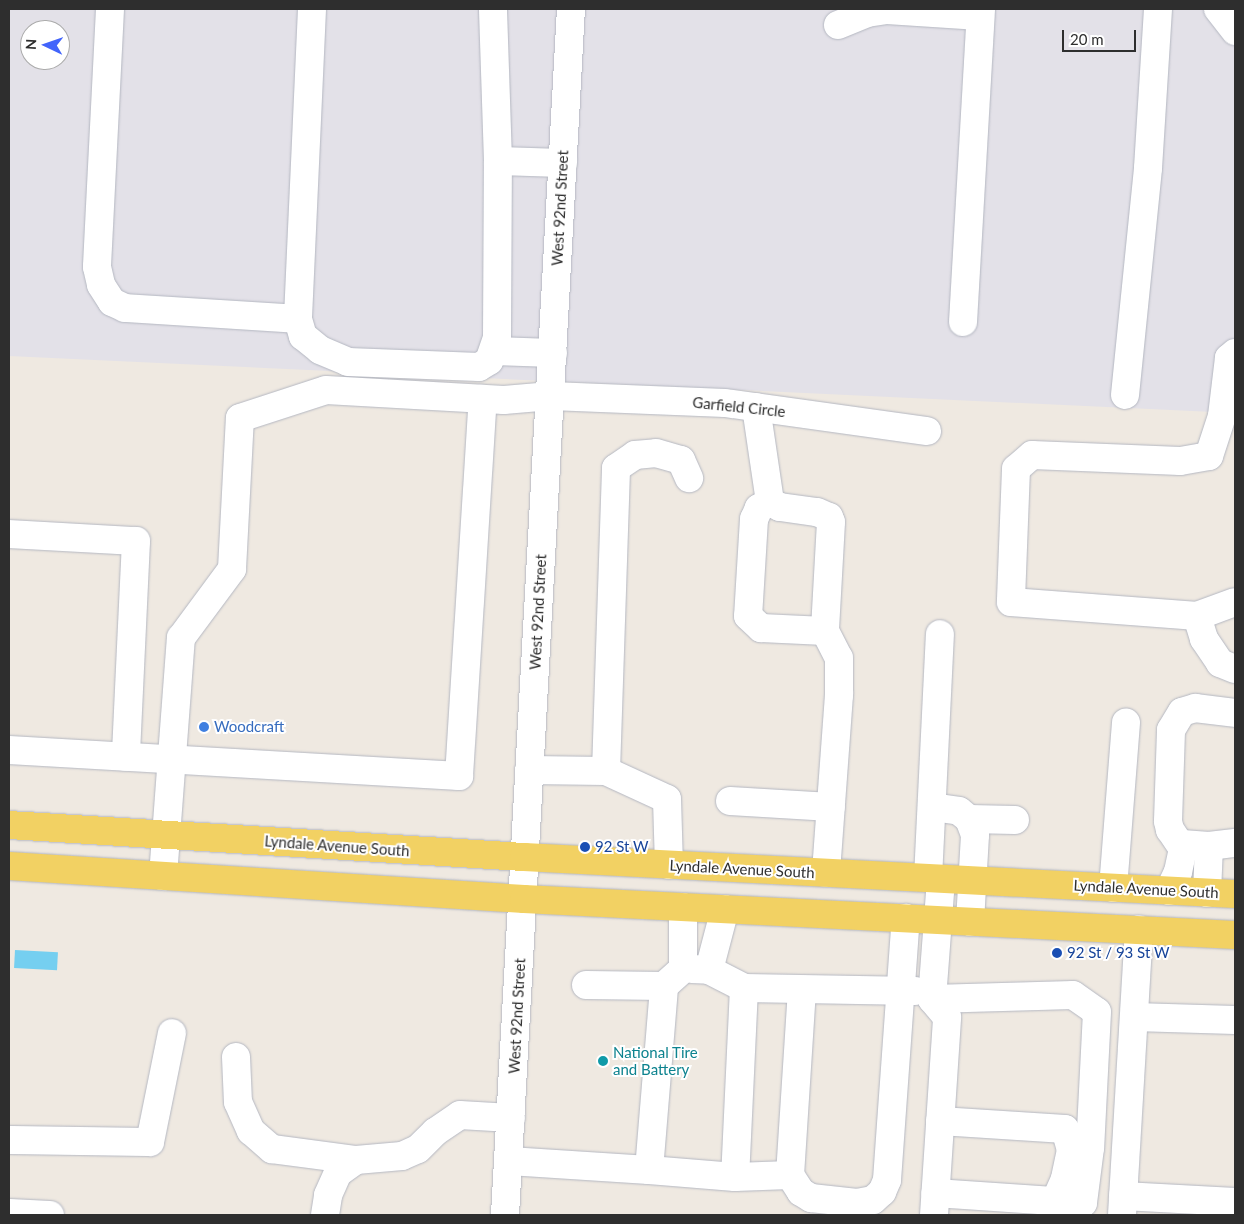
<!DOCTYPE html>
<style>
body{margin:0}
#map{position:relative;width:1244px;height:1224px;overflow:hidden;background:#efe9e1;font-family:Lato,sans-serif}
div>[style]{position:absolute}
.industrial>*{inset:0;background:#e3e1e8}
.water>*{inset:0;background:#75cff0;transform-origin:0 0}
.roads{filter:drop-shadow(0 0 1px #b4b7c1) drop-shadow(0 0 1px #b4b7c1)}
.minor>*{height:28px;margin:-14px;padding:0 14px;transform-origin:14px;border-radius:14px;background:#fff}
.major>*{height:28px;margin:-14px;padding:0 14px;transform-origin:14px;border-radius:14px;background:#f2d163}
.dots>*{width:14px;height:14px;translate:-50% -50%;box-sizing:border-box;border:2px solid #fff;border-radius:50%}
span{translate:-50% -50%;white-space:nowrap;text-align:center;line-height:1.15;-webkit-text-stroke:4px #fff;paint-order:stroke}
.street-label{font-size:15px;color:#2e2e2e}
.shop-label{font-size:15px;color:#366cbe}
.left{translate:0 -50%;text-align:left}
.transit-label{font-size:15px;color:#164399}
.culture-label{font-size:15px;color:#0d838f}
.frame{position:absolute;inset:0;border:10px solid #2e2e2e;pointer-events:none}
.north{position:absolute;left:20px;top:20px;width:50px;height:50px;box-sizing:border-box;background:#fff;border:1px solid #ababab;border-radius:50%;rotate:273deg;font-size:14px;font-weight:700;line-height:20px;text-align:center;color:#2e2e2e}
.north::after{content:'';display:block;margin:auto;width:18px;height:22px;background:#4264fb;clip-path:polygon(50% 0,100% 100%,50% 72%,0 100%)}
.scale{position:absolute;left:1062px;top:30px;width:74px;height:22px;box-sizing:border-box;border:2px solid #2e2e2e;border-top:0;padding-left:6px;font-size:15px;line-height:18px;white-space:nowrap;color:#2e2e2e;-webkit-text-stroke:4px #fff;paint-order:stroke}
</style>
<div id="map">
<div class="industrial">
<div style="clip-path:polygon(evenodd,9px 9px,1235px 9px,1235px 413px,9px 356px,9px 9px,30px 30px,60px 30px,60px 60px,30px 60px,30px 30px)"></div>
</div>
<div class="water">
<div style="left:15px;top:950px;width:43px;height:18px;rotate:3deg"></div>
</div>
<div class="roads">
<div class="minor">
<div style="left:110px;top:9px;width:258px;rotate:92.9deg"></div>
<div style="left:97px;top:267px;width:18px;rotate:77deg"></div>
<div style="left:101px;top:285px;width:20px;rotate:57deg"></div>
<div style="left:112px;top:302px;width:14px;rotate:25deg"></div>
<div style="left:125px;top:308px;width:173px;rotate:3.6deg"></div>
<div style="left:312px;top:9px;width:310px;rotate:92.6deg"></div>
<div style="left:298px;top:319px;width:18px;rotate:74deg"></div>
<div style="left:303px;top:336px;width:22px;rotate:39deg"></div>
<div style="left:320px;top:350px;width:30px;rotate:23deg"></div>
<div style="left:348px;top:362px;width:131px;rotate:2.2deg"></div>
<div style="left:479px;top:367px;width:12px;rotate:-31deg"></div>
<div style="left:489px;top:361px;width:24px;rotate:-71deg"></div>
<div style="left:497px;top:338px;width:177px;rotate:-89.7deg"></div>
<div style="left:498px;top:161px;width:152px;rotate:-91.9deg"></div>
<div style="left:1218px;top:9px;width:28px;rotate:52deg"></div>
<div style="left:838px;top:25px;width:31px;rotate:-22deg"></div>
<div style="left:867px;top:13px;width:20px;rotate:-9deg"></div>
<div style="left:887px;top:10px;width:93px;rotate:3.7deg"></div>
<div style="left:498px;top:161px;width:65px;rotate:1.8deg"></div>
<div style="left:963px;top:322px;width:314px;rotate:-86.7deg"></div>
<div style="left:494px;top:351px;width:59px;rotate:1.9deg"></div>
<div style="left:1235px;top:353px;width:8px;rotate:140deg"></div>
<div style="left:1229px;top:358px;width:58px;rotate:96.9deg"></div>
<div style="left:1222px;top:416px;width:42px;rotate:108deg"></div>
<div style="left:1209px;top:456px;width:29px;rotate:170deg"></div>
<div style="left:1180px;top:461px;width:148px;rotate:-177.7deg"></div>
<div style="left:1032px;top:455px;width:21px;rotate:139deg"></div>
<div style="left:1016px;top:469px;width:133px;rotate:92.2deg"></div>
<div style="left:1011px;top:602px;width:187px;rotate:4.3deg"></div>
<div style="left:1197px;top:616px;width:24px;rotate:73deg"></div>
<div style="left:1204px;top:639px;width:29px;rotate:56deg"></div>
<div style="left:1220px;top:663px;width:16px;rotate:22deg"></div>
<div style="left:1125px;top:395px;width:228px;rotate:-84.2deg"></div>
<div style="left:1148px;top:168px;width:159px;rotate:-86.4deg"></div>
<div style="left:756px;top:407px;width:96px;rotate:81.6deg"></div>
<div style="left:770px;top:502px;width:11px;rotate:27deg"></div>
<div style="left:780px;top:507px;width:37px;rotate:8deg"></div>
<div style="left:817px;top:512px;width:13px;rotate:23deg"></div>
<div style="left:829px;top:517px;width:5px;rotate:68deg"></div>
<div style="left:831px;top:522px;width:109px;rotate:93.2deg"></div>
<div style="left:825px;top:631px;width:30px;rotate:63deg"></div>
<div style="left:839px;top:658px;width:37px;rotate:90deg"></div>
<div style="left:839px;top:695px;width:178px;rotate:94.2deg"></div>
<div style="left:770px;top:502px;width:13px;rotate:151deg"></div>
<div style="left:759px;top:508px;width:12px;rotate:114deg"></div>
<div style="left:754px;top:519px;width:97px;rotate:93.5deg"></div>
<div style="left:748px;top:616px;width:18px;rotate:43deg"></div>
<div style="left:761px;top:628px;width:64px;rotate:2.7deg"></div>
<div style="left:9px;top:534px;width:127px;rotate:3.2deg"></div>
<div style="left:136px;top:541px;width:216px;rotate:92.7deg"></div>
<div style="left:1197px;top:616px;width:40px;rotate:-20.2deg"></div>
<div style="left:9px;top:750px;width:451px;rotate:3.3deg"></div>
<div style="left:459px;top:776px;width:378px;rotate:-86.4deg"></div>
<div style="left:529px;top:770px;width:77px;rotate:0.7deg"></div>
<div style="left:606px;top:771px;width:67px;rotate:24.7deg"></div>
<div style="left:667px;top:799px;width:66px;rotate:88.3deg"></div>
<div style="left:606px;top:771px;width:303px;rotate:-88.1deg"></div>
<div style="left:616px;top:468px;width:23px;rotate:-34deg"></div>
<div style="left:635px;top:455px;width:21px;rotate:-5deg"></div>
<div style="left:656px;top:453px;width:26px;rotate:16deg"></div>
<div style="left:681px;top:460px;width:20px;rotate:66deg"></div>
<div style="left:730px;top:801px;width:101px;rotate:3.4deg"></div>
<div style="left:932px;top:807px;width:27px;rotate:8deg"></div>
<div style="left:959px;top:811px;width:13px;rotate:39deg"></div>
<div style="left:969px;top:819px;width:17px;rotate:69deg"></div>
<div style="left:975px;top:835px;width:87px;rotate:93.3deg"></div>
<div style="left:969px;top:819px;width:46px;rotate:1.2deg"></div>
<div style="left:1182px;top:844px;width:27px;rotate:4deg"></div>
<div style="left:1209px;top:846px;width:26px;rotate:-7deg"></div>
<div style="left:163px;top:876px;width:239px;rotate:-85.7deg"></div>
<div style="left:181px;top:638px;width:86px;rotate:-53.5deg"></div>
<div style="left:232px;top:569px;width:151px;rotate:-87deg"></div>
<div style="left:240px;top:418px;width:90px;rotate:-18deg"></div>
<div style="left:326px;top:390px;width:178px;rotate:3.2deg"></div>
<div style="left:504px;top:400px;width:47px;rotate:-4.9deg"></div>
<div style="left:551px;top:396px;width:174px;rotate:2.3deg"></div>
<div style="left:725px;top:403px;width:204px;rotate:7.9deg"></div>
<div style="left:928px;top:878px;width:244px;rotate:-87.2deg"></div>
<div style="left:1113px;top:888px;width:166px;rotate:-85.5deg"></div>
<div style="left:1169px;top:891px;width:21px;rotate:-65deg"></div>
<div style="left:1178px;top:872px;width:24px;rotate:-78deg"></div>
<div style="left:1183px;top:849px;width:23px;rotate:-124deg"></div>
<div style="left:1170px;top:830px;width:9px;rotate:-103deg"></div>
<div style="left:1168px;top:821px;width:91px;rotate:-88.1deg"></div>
<div style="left:1171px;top:730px;width:21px;rotate:-59deg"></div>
<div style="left:1182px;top:712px;width:14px;rotate:-17deg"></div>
<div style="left:1195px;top:708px;width:40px;rotate:7.1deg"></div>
<div style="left:1207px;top:893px;width:47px;rotate:-87.6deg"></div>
<div style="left:692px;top:969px;width:17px;rotate:3deg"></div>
<div style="left:709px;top:970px;width:63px;rotate:-75.3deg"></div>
<div style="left:709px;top:970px;width:39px;rotate:27deg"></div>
<div style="left:744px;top:988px;width:189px;rotate:92.7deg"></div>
<div style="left:735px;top:1177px;width:55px;rotate:-2.1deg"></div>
<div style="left:790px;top:1175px;width:185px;rotate:-86.3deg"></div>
<div style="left:586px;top:985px;width:78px;rotate:0.7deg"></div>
<div style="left:744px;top:988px;width:171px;rotate:1deg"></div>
<div style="left:932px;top:999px;width:141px;rotate:-1.6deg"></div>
<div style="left:1073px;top:995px;width:29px;rotate:35deg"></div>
<div style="left:1097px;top:1012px;width:136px;rotate:92.9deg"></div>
<div style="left:1090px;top:1148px;width:55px;rotate:97.3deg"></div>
<div style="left:1083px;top:1203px;width:148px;rotate:-176.1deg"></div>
<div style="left:1134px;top:1017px;width:101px;rotate:1.7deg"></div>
<div style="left:236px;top:1057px;width:45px;rotate:87.5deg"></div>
<div style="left:238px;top:1102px;width:32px;rotate:66deg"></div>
<div style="left:251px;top:1131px;width:28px;rotate:41deg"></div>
<div style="left:272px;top:1149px;width:85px;rotate:7.5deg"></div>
<div style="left:940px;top:1121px;width:125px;rotate:3.7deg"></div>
<div style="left:1065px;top:1129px;width:22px;rotate:74deg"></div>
<div style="left:1071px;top:1150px;width:30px;rotate:102deg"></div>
<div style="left:1065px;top:1179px;width:24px;rotate:114deg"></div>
<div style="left:9px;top:1140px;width:141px;rotate:0.8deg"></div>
<div style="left:150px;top:1142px;width:111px;rotate:-78.6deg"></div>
<div style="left:509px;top:1161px;width:140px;rotate:3.7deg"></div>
<div style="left:649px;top:1170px;width:185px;rotate:-85.3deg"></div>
<div style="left:664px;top:986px;width:25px;rotate:-42deg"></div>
<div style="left:683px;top:969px;width:62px;rotate:-90deg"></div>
<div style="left:649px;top:1170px;width:86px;rotate:4.7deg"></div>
<div style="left:790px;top:1175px;width:20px;rotate:57deg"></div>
<div style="left:801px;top:1192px;width:12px;rotate:31deg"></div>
<div style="left:811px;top:1198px;width:46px;rotate:6.2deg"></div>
<div style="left:857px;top:1203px;width:16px;rotate:-11deg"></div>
<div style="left:873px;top:1200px;width:12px;rotate:-42deg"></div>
<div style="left:882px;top:1192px;width:13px;rotate:-67deg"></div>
<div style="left:887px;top:1180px;width:263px;rotate:-85.9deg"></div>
<div style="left:1123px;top:1196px;width:112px;rotate:3.1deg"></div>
<div style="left:9px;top:1213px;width:41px;rotate:2.8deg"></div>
<div style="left:325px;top:1215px;width:20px;rotate:-81deg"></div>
<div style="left:328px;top:1195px;width:24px;rotate:-66deg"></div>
<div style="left:338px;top:1173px;width:22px;rotate:-36deg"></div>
<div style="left:356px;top:1160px;width:46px;rotate:-5deg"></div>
<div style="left:402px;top:1156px;width:17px;rotate:-24deg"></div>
<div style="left:418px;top:1149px;width:24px;rotate:-45deg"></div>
<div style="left:435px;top:1132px;width:30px;rotate:-34deg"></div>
<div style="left:460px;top:1115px;width:51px;rotate:3.4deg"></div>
<div style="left:505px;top:1215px;width:1208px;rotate:-86.87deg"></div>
<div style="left:934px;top:1215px;width:198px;rotate:-86.2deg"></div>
<div style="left:947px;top:1017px;width:23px;rotate:-130deg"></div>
<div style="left:932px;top:999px;width:120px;rotate:-85.7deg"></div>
<div style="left:1122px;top:1215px;width:286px;rotate:-86.6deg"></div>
</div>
<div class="major">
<div style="left:9px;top:825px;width:516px;rotate:3.56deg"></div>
<div style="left:524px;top:857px;width:712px;rotate:2.98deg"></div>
<div style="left:9px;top:866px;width:516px;rotate:3.67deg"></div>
<div style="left:524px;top:899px;width:712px;rotate:2.9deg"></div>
</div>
</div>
<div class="dots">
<div style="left:204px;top:727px;background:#3f7fe0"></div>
<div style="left:585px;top:847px;background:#1a4fb4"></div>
<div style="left:1057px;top:953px;background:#1a4fb4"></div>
<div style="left:603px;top:1061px;background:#0f9aa8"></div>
</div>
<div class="street-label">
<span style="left:560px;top:208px;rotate:-87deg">West 92nd Street</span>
<span style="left:739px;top:407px;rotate:6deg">Garfield Circle</span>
<span style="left:538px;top:612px;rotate:-87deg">West 92nd Street</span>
<span style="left:337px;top:846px;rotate:4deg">Lyndale Avenue South</span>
<span style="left:742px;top:869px;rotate:3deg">Lyndale Avenue South</span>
<span style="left:1146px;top:889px;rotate:3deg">Lyndale Avenue South</span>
<span style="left:517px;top:1016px;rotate:-87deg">West 92nd Street</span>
</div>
<div class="shop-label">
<span class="left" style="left:214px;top:727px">Woodcraft</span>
</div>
<div class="transit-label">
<span class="left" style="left:595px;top:847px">92 St W</span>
<span class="left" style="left:1067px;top:953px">92 St / 93 St W</span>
</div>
<div class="culture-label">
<span class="left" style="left:613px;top:1061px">National Tire<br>and Battery</span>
</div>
<div class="frame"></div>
<div class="north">N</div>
<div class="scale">20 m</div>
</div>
